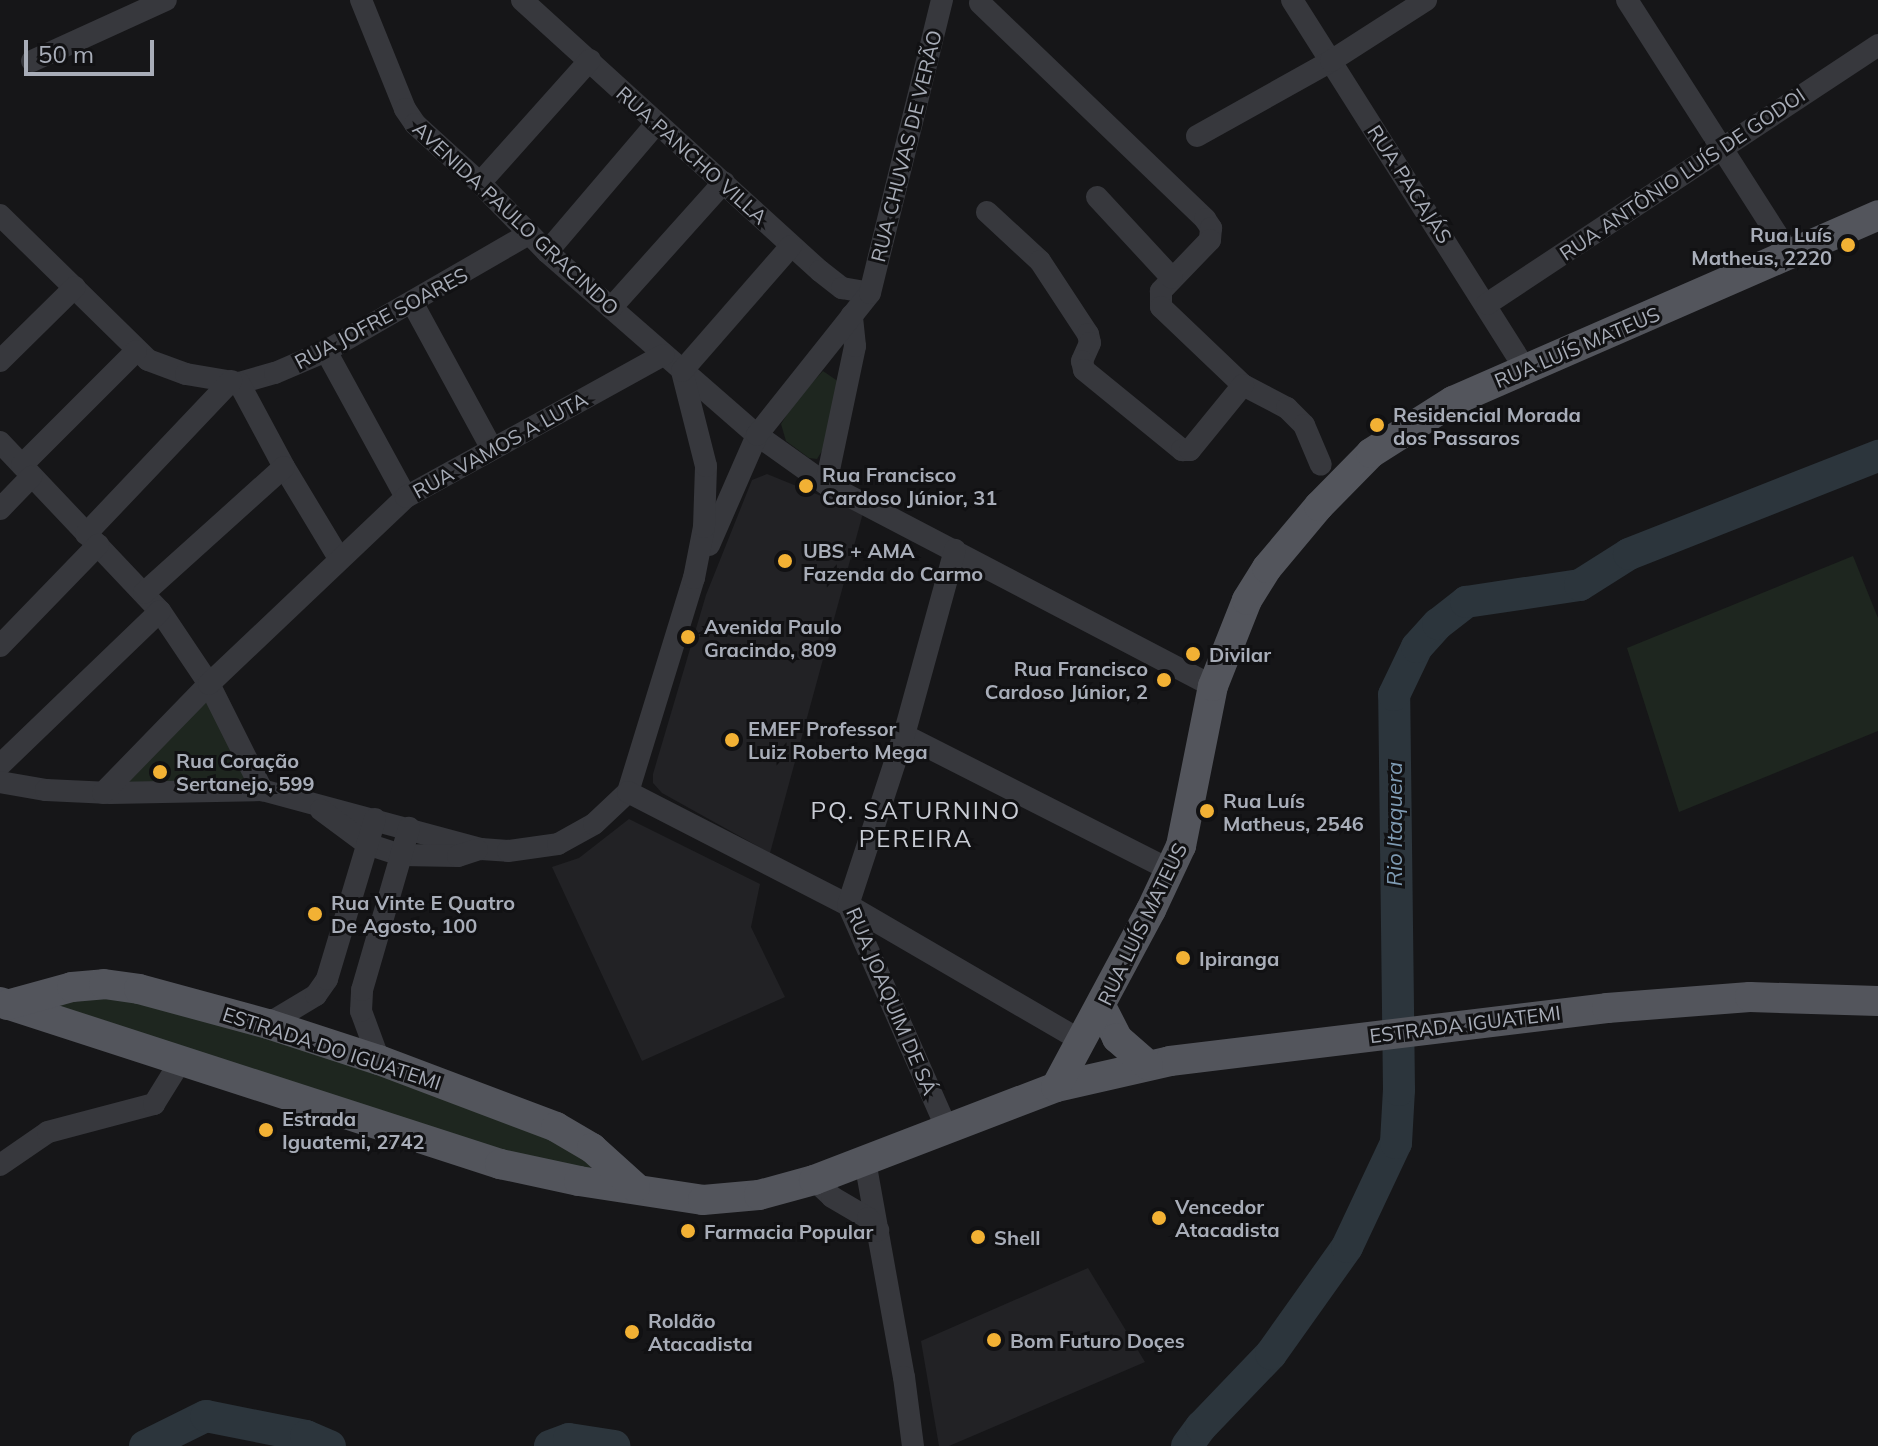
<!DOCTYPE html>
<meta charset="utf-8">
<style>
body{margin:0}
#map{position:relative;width:1878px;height:1446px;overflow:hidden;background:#161618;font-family:Mulish,sans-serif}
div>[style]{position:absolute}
.built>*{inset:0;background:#222225}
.green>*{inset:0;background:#1e261f}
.river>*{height:32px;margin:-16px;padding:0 16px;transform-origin:16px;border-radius:16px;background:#2c353c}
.minor>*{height:22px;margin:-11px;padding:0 11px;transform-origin:11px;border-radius:11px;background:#37383d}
.major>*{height:30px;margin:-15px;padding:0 15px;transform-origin:15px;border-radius:15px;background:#53555c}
.dots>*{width:22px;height:22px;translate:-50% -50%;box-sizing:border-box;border:4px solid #111113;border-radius:50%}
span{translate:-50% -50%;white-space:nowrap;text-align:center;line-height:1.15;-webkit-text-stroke:6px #111113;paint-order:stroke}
.street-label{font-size:20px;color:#a8adb8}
.poi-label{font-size:20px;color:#a8adb8;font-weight:700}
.right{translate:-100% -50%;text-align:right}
.left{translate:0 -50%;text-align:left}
.water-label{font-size:22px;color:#7f9bb3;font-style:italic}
.quarter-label{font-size:24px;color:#c9ccd4;letter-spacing:2px}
.scale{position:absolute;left:24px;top:40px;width:130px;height:36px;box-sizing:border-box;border:4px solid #a8adb8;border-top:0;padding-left:10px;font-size:24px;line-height:28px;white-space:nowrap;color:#a8adb8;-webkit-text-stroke:6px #111113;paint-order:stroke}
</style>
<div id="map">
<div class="built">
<div style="clip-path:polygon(767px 474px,863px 513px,770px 853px,662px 793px,653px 783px,653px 774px,706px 595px,752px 480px)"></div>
<div style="clip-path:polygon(629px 819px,760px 884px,751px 927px,785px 997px,642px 1061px,552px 867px,579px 858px)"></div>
<div style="clip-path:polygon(1088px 1268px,1145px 1362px,949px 1446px,939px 1446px,921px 1341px)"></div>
</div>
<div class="green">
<div style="clip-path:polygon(823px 371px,839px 382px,825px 446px,817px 459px,809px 458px,786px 441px,781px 424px,796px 400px)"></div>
<div style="clip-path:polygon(1853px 556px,1878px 618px,1878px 731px,1679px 812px,1627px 648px)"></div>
<div style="clip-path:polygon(208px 686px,259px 789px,107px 792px)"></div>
<div style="clip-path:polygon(104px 984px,527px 1115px,592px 1166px,579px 1181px,61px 1025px,60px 1004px)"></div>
</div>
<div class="river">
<div style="left:145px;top:1446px;width:68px;rotate:-26.2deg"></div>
<div style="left:206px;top:1416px;width:102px;rotate:11.3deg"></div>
<div style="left:306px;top:1436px;width:26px;rotate:23deg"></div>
<div style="left:550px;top:1446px;width:20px;rotate:-20deg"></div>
<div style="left:569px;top:1439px;width:46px;rotate:8.8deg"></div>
<div style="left:1187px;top:1446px;width:24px;rotate:-54deg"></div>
<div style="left:1201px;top:1427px;width:101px;rotate:-46.2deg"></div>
<div style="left:1271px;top:1354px;width:131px;rotate:-54.6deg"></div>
<div style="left:1347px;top:1247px;width:115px;rotate:-64.8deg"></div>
<div style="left:1396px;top:1143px;width:53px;rotate:-86.8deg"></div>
<div style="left:1399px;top:1090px;width:395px;rotate:-90.7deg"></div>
<div style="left:1394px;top:695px;width:53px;rotate:-64.4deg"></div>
<div style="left:1417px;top:647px;width:31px;rotate:-48deg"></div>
<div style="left:1438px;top:624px;width:36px;rotate:-38deg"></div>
<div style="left:1466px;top:602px;width:115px;rotate:-8.5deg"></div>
<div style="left:1580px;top:585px;width:58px;rotate:-32.3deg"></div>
<div style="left:1629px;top:554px;width:268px;rotate:-21.5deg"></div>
</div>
<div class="minor">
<div style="left:361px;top:0;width:118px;rotate:68deg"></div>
<div style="left:405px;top:109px;width:18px;rotate:56deg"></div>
<div style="left:415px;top:124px;width:88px;rotate:42.2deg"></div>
<div style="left:480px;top:183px;width:96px;rotate:45.8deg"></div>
<div style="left:547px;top:252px;width:279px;rotate:41.1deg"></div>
<div style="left:757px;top:435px;width:85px;rotate:35.4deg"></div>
<div style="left:826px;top:484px;width:437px;rotate:27.6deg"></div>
<div style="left:522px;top:0;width:403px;rotate:42.3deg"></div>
<div style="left:820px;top:271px;width:28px;rotate:38deg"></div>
<div style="left:842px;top:288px;width:28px;rotate:10deg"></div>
<div style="left:1292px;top:0;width:436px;rotate:57.7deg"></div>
<div style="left:1627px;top:0;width:303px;rotate:57.4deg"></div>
<div style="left:980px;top:3px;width:312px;rotate:43.8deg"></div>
<div style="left:1205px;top:219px;width:11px;rotate:56deg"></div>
<div style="left:1211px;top:228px;width:12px;rotate:95deg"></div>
<div style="left:1210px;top:240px;width:71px;rotate:133.9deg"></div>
<div style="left:1161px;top:291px;width:16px;rotate:90deg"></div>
<div style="left:1161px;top:307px;width:113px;rotate:43.6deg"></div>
<div style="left:1243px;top:385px;width:50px;rotate:27.6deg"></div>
<div style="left:1287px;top:408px;width:24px;rotate:45deg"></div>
<div style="left:1304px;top:425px;width:43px;rotate:67deg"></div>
<div style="left:32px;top:61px;width:147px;rotate:-24.5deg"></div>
<div style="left:1197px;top:136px;width:154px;rotate:-29.2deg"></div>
<div style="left:1331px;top:61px;width:113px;rotate:-32.7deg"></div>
<div style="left:480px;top:183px;width:165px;rotate:-48.2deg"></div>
<div style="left:1097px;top:197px;width:110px;rotate:47.2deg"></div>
<div style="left:987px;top:212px;width:72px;rotate:42.8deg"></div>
<div style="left:1040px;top:261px;width:87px;rotate:56.7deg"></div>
<div style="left:1088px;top:334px;width:9px;rotate:77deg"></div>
<div style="left:1090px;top:343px;width:20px;rotate:114deg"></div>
<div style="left:1082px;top:361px;width:9px;rotate:77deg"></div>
<div style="left:1084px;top:370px;width:127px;rotate:39.2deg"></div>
<div style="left:1182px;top:450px;width:8px"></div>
<div style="left:1190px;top:450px;width:84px;rotate:-50.8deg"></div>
<div style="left:0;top:215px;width:207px;rotate:44.4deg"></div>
<div style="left:148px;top:360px;width:40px;rotate:20.2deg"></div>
<div style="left:186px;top:374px;width:54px;rotate:9.6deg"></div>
<div style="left:239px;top:383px;width:37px;rotate:-16deg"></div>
<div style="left:275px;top:373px;width:56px;rotate:-23.3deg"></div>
<div style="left:326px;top:351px;width:234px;rotate:-30deg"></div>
<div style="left:547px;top:252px;width:168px;rotate:-49.6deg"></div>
<div style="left:413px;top:304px;width:165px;rotate:61.4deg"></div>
<div style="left:1487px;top:304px;width:469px;rotate:-33.5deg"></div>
<div style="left:611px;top:308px;width:169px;rotate:-48.1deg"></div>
<div style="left:326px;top:351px;width:166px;rotate:61.3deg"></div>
<div style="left:0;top:361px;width:105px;rotate:-44.6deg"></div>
<div style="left:239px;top:383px;width:95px;rotate:61.8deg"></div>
<div style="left:284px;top:467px;width:106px;rotate:58.9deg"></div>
<div style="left:0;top:442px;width:233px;rotate:46.6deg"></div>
<div style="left:160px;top:611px;width:88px;rotate:56.1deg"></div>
<div style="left:209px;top:684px;width:119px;rotate:63.4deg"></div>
<div style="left:22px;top:465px;width:161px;rotate:-45deg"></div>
<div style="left:826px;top:484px;width:141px;rotate:-78.1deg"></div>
<div style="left:855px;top:346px;width:31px;rotate:-96deg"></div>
<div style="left:0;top:509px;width:45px;rotate:-45.9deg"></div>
<div style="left:86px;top:534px;width:211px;rotate:-46.5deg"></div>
<div style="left:709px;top:545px;width:120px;rotate:-66.4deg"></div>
<div style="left:757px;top:435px;width:181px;rotate:-51.5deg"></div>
<div style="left:870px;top:293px;width:302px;rotate:-76.2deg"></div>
<div style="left:144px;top:593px;width:188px;rotate:-42deg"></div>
<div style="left:0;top:646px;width:141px;rotate:-45.9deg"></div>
<div style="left:904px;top:735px;width:298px;rotate:26.9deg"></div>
<div style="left:0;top:765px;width:222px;rotate:-43.9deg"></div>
<div style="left:0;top:782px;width:47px;rotate:9.9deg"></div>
<div style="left:46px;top:790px;width:64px;rotate:2.7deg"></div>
<div style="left:110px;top:793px;width:152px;rotate:-1.1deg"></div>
<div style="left:262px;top:790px;width:227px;rotate:15.1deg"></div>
<div style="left:481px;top:849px;width:27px;rotate:4deg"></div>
<div style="left:508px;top:851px;width:50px;rotate:-8deg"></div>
<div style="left:558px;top:844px;width:41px;rotate:-29.1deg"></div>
<div style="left:594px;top:824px;width:47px;rotate:-43.3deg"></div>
<div style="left:628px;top:792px;width:224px;rotate:-72.9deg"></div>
<div style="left:694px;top:578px;width:52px;rotate:-78.9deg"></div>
<div style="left:704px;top:527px;width:61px;rotate:-88.1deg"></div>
<div style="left:706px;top:466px;width:98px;rotate:-104.2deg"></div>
<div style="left:682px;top:371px;width:166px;rotate:-48.9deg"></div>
<div style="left:628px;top:792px;width:247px;rotate:27.2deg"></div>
<div style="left:848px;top:905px;width:271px;rotate:30.2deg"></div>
<div style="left:103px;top:793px;width:152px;rotate:-45.8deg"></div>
<div style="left:209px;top:684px;width:272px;rotate:-43.5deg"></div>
<div style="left:406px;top:497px;width:294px;rotate:-28.9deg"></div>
<div style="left:321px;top:810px;width:57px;rotate:36.5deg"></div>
<div style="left:367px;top:844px;width:36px;rotate:18deg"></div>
<div style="left:401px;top:855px;width:57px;rotate:1deg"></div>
<div style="left:458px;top:856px;width:20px;rotate:-18deg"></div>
<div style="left:268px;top:1024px;width:56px;rotate:-31.1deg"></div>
<div style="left:316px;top:995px;width:19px;rotate:-55deg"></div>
<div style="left:327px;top:979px;width:167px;rotate:-73.3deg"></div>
<div style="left:379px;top:1060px;width:52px;rotate:-110.2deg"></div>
<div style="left:361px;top:1011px;width:21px;rotate:-87deg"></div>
<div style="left:362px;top:990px;width:169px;rotate:-73.8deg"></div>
<div style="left:947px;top:1129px;width:245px;rotate:-113.8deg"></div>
<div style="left:848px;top:905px;width:179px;rotate:-71.8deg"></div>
<div style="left:904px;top:735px;width:192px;rotate:-74.6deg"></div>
<div style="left:865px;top:1161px;width:219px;rotate:79.8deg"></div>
<div style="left:904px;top:1377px;width:70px;rotate:82.6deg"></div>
<div style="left:0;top:1165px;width:58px;rotate:-34.5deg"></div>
<div style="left:48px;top:1132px;width:110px;rotate:-14.8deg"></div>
<div style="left:154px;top:1104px;width:49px;rotate:-58.2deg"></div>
<div style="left:814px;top:1180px;width:25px;rotate:43deg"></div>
<div style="left:832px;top:1197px;width:42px;rotate:30.3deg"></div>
<div style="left:868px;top:1218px;width:16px;rotate:50deg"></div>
</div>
<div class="major">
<div style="left:0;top:1002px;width:526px;rotate:17.95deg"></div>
<div style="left:500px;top:1164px;width:81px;rotate:12.1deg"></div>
<div style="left:579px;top:1181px;width:125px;rotate:8.7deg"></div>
<div style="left:703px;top:1200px;width:56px;rotate:-5.1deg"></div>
<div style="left:759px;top:1195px;width:57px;rotate:-15.3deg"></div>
<div style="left:814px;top:1180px;width:259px;rotate:-21deg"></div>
<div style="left:1056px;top:1087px;width:117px;rotate:-12.8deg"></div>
<div style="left:1170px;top:1061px;width:440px;rotate:-6.9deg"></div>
<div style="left:1607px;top:1008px;width:143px;rotate:-4.4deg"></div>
<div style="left:1750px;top:997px;width:128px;rotate:1.8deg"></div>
<div style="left:7px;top:1005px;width:67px;rotate:-15.5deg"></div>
<div style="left:72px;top:987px;width:32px;rotate:-5deg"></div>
<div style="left:104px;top:984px;width:35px;rotate:8deg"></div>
<div style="left:139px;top:989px;width:134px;rotate:15.2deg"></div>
<div style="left:268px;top:1024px;width:117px;rotate:18deg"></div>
<div style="left:379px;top:1060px;width:189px;rotate:20.7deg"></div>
<div style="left:556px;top:1127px;width:42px;rotate:30.3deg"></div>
<div style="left:592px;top:1148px;width:58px;rotate:42.2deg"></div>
<div style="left:1101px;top:1006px;width:36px;rotate:63deg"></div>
<div style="left:1117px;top:1038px;width:41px;rotate:41.1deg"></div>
<div style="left:1056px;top:1087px;width:201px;rotate:-61.8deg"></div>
<div style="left:1151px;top:910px;width:71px;rotate:-64.9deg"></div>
<div style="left:1181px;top:846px;width:163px;rotate:-78.7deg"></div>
<div style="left:1213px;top:686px;width:92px;rotate:-68.4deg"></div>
<div style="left:1247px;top:600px;width:38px;rotate:-58deg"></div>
<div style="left:1267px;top:568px;width:81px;rotate:-50deg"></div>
<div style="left:1319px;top:506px;width:74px;rotate:-45.5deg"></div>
<div style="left:1371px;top:453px;width:97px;rotate:-32.4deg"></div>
<div style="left:1453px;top:401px;width:464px;rotate:-23.6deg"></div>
</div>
<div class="dots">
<div style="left:1848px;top:245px;background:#f2b134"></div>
<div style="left:1377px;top:425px;background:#f2b134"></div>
<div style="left:806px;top:486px;background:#f2b134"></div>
<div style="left:785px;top:561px;background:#f2b134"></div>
<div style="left:688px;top:637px;background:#f2b134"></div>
<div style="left:1193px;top:654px;background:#f2b134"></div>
<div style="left:1164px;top:680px;background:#f2b134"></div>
<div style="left:732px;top:740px;background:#f2b134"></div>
<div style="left:160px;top:772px;background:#f2b134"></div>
<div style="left:1207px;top:811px;background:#f2b134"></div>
<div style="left:315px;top:914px;background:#f2b134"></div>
<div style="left:1183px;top:958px;background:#f2b134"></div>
<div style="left:266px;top:1130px;background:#f2b134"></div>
<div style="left:1159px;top:1218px;background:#f2b134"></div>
<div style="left:688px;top:1231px;background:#f2b134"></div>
<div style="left:978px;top:1237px;background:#f2b134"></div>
<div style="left:632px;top:1332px;background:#f2b134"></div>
<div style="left:994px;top:1340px;background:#f2b134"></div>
</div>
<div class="street-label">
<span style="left:906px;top:146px;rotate:-76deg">RUA CHUVAS DE VERÃO</span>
<span style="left:692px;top:155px;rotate:42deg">RUA PANCHO VILLA</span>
<span style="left:1682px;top:174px;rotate:-34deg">RUA ANTÔNIO LUÍS DE GODOI</span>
<span style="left:1410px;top:184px;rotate:57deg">RUA PACAJÁS</span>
<span style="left:516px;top:218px;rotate:43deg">AVENIDA PAULO GRACINDO</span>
<span style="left:381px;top:318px;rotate:-28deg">RUA JOFRE SOARES</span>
<span style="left:1577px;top:347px;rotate:-23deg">RUA LUÍS MATEUS</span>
<span style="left:500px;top:445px;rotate:-29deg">RUA VAMOS A LUTA</span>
<span style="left:1142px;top:924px;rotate:-64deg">RUA LUÍS MATEUS</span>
<span style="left:892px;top:1001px;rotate:67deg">RUA JOAQUIM DE SÁ</span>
<span style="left:1465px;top:1024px;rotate:-7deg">ESTRADA IGUATEMI</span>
<span style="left:332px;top:1048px;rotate:18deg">ESTRADA DO IGUATEMI</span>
</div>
<div class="poi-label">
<span class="right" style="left:1832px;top:246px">Rua Luís<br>Matheus, 2220</span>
<span class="left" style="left:1393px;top:426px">Residencial Morada<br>dos Passaros</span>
<span class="left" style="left:822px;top:486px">Rua Francisco<br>Cardoso Júnior, 31</span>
<span class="left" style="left:803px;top:562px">UBS + AMA<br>Fazenda do Carmo</span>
<span class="left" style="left:704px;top:638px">Avenida Paulo<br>Gracindo, 809</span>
<span class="left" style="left:1209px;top:654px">Divilar</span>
<span class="right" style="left:1148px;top:680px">Rua Francisco<br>Cardoso Júnior, 2</span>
<span class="left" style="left:748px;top:740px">EMEF Professor<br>Luiz Roberto Mega</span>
<span class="left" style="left:176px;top:772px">Rua Coração<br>Sertanejo, 599</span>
<span class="left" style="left:1223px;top:812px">Rua Luís<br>Matheus, 2546</span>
<span class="left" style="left:331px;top:914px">Rua Vinte E Quatro<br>De Agosto, 100</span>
<span class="left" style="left:1199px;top:958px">Ipiranga</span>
<span class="left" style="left:282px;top:1130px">Estrada<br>Iguatemi, 2742</span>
<span class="left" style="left:1175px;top:1218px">Vencedor<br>Atacadista</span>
<span class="left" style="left:704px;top:1231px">Farmacia Popular</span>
<span class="left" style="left:994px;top:1237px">Shell</span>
<span class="left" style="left:648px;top:1332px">Roldão<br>Atacadista</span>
<span class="left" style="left:1010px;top:1340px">Bom Futuro Doçes</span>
</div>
<div class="water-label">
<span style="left:1395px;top:824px;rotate:-90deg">Rio Itaquera</span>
</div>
<div class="quarter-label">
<span style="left:916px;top:825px">PQ. SATURNINO<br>PEREIRA</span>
</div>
<div class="scale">50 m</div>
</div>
